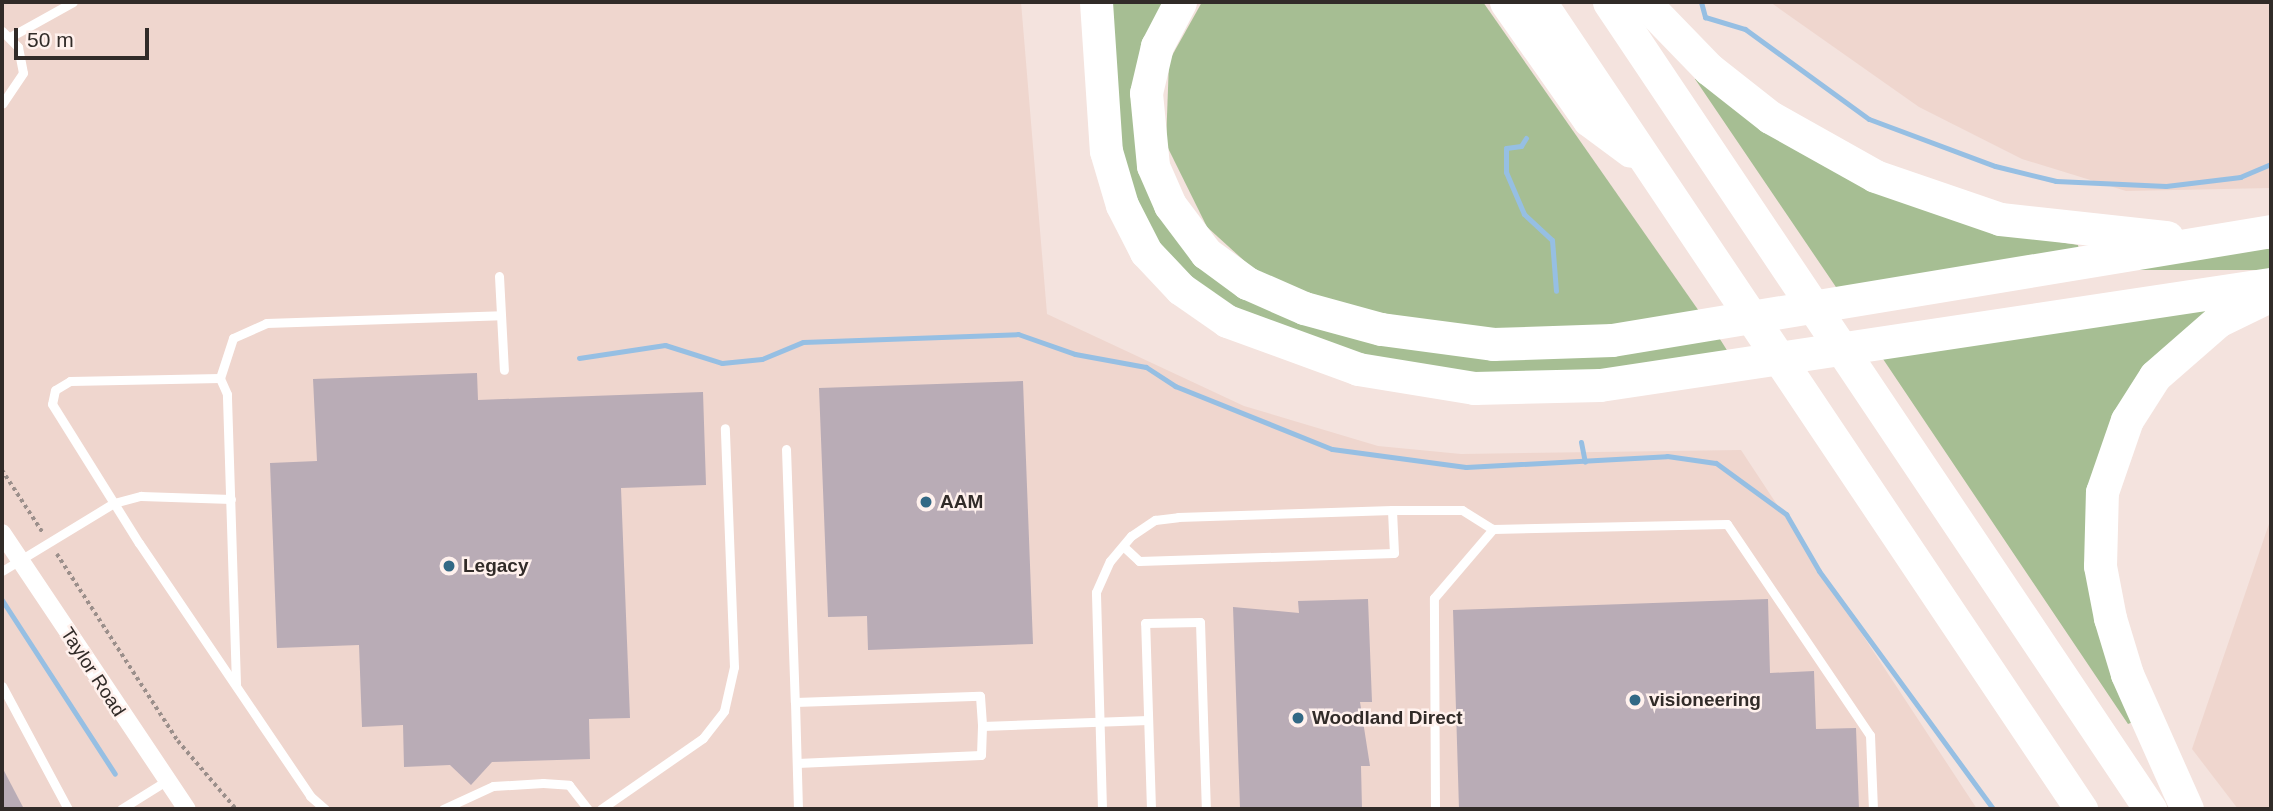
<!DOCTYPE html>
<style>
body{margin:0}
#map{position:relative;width:2273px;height:811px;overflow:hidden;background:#f4e3de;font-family:Helvetica,sans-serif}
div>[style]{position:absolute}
.built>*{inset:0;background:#efd6ce}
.green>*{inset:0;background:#a6be93;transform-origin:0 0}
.stream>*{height:5px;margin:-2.5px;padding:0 2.5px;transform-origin:2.5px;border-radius:2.5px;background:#96bfe3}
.building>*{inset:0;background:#b9acb6}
.path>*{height:3.5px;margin-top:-1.75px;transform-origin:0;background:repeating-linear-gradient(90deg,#9b8f8b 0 3.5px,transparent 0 7px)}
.lane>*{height:9px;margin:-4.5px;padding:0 4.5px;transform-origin:4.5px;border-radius:4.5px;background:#fff}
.street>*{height:18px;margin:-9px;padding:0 9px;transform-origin:9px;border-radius:9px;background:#fff}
.highway>*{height:33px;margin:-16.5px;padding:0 16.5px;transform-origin:16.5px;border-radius:16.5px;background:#fff}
.dots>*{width:19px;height:19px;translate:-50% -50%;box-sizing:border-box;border:4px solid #fff1ed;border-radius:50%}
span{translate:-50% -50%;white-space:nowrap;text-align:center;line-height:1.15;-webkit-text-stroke:5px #fff1ed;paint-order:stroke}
.poi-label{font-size:19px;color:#312b28;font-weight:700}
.left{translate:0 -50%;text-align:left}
.street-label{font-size:19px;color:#312b28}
.frame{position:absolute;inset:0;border:4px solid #312b28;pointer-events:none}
.scale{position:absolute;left:14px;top:28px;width:135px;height:32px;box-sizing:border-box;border:4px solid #312b28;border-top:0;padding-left:9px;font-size:21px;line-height:24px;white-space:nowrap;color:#312b28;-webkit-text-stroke:5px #fff1ed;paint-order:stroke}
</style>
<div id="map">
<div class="built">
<div style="clip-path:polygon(2px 2px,1021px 2px,1047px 314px,1244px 406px,1378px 446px,1461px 454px,1741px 450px,1977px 809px,2px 809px)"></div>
<div style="clip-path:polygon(1770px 2px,2271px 2px,2271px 188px,2126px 191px,2022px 159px,1919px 107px)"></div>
<div style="clip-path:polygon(2271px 518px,2271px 809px,2238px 809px,2192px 749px)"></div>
</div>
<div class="green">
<div style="clip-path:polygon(1106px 2px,1166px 2px,1141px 55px,1195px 261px,1488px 358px,1559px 358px,1718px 336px,1730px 355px,1543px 377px,1413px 370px,1248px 321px,1176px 271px,1127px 192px)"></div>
<div style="clip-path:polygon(1202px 2px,1483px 2px,1701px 314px,1635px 324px,1471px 330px,1345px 306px,1261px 276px,1207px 227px,1166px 144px,1169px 61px)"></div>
<div style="clip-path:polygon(1702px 76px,2041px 239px,2078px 245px,2080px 254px,1840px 293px,1695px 79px)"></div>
<div style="left:2271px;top:249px;width:21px;height:423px;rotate:90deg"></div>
<div style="clip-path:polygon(2214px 302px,2101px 454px,2133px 722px,2128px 724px,1881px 356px)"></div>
</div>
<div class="stream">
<div style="left:1701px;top:2px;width:16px;rotate:75deg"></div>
<div style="left:1705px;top:17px;width:42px;rotate:16.7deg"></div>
<div style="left:1745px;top:29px;width:153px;rotate:36deg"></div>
<div style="left:1869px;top:119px;width:134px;rotate:20.5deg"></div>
<div style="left:1995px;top:166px;width:63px;rotate:13.8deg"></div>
<div style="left:2056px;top:181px;width:110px;rotate:2.6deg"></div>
<div style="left:2166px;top:186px;width:75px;rotate:-6.9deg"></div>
<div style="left:2240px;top:177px;width:34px;rotate:-23deg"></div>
<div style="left:1526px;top:138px;width:9px;rotate:122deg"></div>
<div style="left:1521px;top:146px;width:15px;rotate:172deg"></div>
<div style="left:1506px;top:148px;width:24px;rotate:90deg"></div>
<div style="left:1506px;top:172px;width:46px;rotate:66.8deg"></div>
<div style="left:1524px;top:214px;width:38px;rotate:43deg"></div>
<div style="left:1552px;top:240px;width:51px;rotate:85.5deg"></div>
<div style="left:579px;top:358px;width:87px;rotate:-8.6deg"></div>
<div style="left:665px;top:345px;width:60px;rotate:17.5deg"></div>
<div style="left:722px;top:363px;width:40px;rotate:-5.7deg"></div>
<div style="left:762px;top:359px;width:44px;rotate:-22.5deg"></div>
<div style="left:803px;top:342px;width:215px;rotate:-2.1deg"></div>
<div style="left:1018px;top:334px;width:60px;rotate:19.3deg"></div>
<div style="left:1075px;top:354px;width:72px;rotate:10.4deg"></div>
<div style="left:1146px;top:367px;width:35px;rotate:33deg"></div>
<div style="left:1175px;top:386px;width:169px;rotate:21.9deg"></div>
<div style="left:1332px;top:449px;width:135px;rotate:7.7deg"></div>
<div style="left:1466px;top:467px;width:201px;rotate:-3.1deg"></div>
<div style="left:1667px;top:456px;width:49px;rotate:8.1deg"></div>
<div style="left:1716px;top:463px;width:87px;rotate:36.1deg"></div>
<div style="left:1786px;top:514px;width:66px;rotate:59.9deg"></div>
<div style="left:1819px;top:571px;width:295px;rotate:53.8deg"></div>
<div style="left:1581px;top:442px;width:20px;rotate:79deg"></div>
<div style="left:2px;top:600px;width:207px;rotate:57deg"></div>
</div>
<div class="building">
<div style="clip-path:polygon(477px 373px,478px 400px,703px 392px,706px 485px,621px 488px,630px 718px,589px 719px,590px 759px,492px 762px,471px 785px,450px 765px,404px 767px,403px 725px,362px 727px,359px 645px,277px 648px,270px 463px,317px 461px,313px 379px)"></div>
<div style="clip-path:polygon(1023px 381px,1033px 644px,868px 650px,867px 616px,828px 617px,819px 388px)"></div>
<div style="clip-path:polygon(1368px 599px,1372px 702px,1360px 702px,1370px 766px,1361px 766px,1362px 809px,1240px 809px,1233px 607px,1299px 613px,1298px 601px)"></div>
<div style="clip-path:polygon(1768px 599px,1770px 673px,1814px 671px,1816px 729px,1856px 728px,1859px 809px,1459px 809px,1453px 610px)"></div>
<div style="clip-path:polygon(2px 767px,24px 809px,2px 809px)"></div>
</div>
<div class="path">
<div style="left:2px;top:470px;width:75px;rotate:56.9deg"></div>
<div style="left:57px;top:554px;width:223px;rotate:57.1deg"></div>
<div style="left:178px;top:741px;width:89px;rotate:49.5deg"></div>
</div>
<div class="lane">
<div style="left:2px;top:31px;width:23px;rotate:45deg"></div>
<div style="left:18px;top:47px;width:26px;rotate:79deg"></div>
<div style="left:23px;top:73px;width:37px;rotate:124deg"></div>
<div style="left:10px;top:37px;width:72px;rotate:-29.1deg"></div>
<div style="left:499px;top:276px;width:94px;rotate:87deg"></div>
<div style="left:220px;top:378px;width:42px;rotate:-72deg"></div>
<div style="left:233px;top:338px;width:36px;rotate:-24deg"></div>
<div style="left:266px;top:323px;width:235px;rotate:-1.9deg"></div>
<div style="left:786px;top:449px;width:253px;rotate:88deg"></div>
<div style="left:795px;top:702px;width:185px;rotate:-1.9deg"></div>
<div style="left:980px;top:696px;width:30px;rotate:86deg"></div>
<div style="left:982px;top:726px;width:166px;rotate:-2.1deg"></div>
<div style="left:1123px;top:546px;width:22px;rotate:43deg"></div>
<div style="left:1139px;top:561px;width:255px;rotate:-1.8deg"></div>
<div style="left:1394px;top:553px;width:43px;rotate:-92.7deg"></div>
<div style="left:2px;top:571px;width:131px;rotate:-31.3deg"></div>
<div style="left:114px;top:503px;width:28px;rotate:-15deg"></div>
<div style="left:141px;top:496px;width:90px;rotate:1.9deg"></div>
<div style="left:236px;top:684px;width:290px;rotate:-91.8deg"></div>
<div style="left:227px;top:394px;width:17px;rotate:-114deg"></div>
<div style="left:220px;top:378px;width:150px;rotate:178.9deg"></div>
<div style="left:70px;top:381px;width:17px;rotate:149deg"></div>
<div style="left:55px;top:390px;width:14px;rotate:102deg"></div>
<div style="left:52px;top:404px;width:164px;rotate:58deg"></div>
<div style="left:139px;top:543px;width:305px;rotate:55.9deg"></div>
<div style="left:310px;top:796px;width:20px;rotate:41deg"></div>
<div style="left:2px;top:686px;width:140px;rotate:61.8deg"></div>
<div style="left:795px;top:702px;width:107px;rotate:88.4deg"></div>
<div style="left:797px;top:763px;width:184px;rotate:-2.5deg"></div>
<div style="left:981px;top:755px;width:29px;rotate:-88deg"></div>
<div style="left:121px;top:809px;width:53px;rotate:-31.9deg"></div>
<div style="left:443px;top:809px;width:55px;rotate:-24.7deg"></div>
<div style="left:493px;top:786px;width:50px;rotate:-3.4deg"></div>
<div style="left:543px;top:783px;width:26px;rotate:4deg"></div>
<div style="left:569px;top:785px;width:31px;rotate:52deg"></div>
<div style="left:601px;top:809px;width:124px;rotate:-34.8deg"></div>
<div style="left:703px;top:738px;width:34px;rotate:-52deg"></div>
<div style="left:724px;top:711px;width:45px;rotate:-77.2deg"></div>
<div style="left:734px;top:667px;width:239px;rotate:-92.2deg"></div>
<div style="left:1102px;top:809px;width:217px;rotate:-91.6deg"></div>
<div style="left:1096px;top:592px;width:34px;rotate:-66deg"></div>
<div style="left:1110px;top:561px;width:33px;rotate:-50deg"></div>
<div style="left:1131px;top:536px;width:29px;rotate:-34deg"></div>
<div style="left:1155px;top:520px;width:23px;rotate:-7deg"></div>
<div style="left:1178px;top:517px;width:214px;rotate:-1.9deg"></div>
<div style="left:1392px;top:510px;width:70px"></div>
<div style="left:1462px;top:510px;width:36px;rotate:32deg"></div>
<div style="left:1151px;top:809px;width:186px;rotate:-91.8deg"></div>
<div style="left:1145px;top:623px;width:55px;rotate:-1deg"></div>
<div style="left:1200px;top:622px;width:187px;rotate:88.2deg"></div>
<div style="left:1435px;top:809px;width:211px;rotate:-90.3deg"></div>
<div style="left:1434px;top:598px;width:91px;rotate:-49.5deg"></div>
<div style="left:1493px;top:529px;width:234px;rotate:-1.2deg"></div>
<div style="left:1727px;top:524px;width:255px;rotate:55.9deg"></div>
<div style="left:1870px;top:735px;width:74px;rotate:87.7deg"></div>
</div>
<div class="street">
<div style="left:2px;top:533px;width:332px;rotate:56.2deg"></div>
</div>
<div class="highway">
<div style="left:1096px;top:2px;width:149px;rotate:86.2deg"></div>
<div style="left:1106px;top:151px;width:56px;rotate:73.5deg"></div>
<div style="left:1122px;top:205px;width:53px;rotate:62.9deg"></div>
<div style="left:1146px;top:252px;width:51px;rotate:46.6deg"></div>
<div style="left:1181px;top:289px;width:56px;rotate:34.8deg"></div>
<div style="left:1227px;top:321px;width:140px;rotate:20.1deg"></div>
<div style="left:1358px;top:369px;width:118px;rotate:9.3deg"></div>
<div style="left:1474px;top:388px;width:126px;rotate:-1.4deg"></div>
<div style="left:1600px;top:385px;width:679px;rotate:-8.56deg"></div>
<div style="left:1180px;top:2px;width:50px;rotate:117.6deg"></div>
<div style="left:1157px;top:46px;width:48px;rotate:103.2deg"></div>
<div style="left:1146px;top:93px;width:73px;rotate:84.5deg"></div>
<div style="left:1153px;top:166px;width:43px;rotate:66.4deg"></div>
<div style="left:1170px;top:205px;width:60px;rotate:53.1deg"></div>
<div style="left:1206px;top:253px;width:51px;rotate:36.2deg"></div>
<div style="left:1247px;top:283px;width:62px;rotate:23.7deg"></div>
<div style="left:1304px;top:308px;width:80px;rotate:15.3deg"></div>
<div style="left:1381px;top:329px;width:113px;rotate:7.6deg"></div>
<div style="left:1493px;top:344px;width:119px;rotate:-1.9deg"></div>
<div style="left:1612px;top:340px;width:668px;rotate:-9.39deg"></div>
<div style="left:1506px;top:2px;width:144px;rotate:54.9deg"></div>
<div style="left:1589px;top:120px;width:52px;rotate:36.4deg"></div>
<div style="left:1540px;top:2px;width:972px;rotate:56.16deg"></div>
<div style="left:1609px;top:2px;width:972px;rotate:56.16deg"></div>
<div style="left:1644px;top:2px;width:93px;rotate:45.9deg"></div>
<div style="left:1709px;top:69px;width:78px;rotate:38.2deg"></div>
<div style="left:1770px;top:117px;width:120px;rotate:29.3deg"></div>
<div style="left:1875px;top:176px;width:132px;rotate:19deg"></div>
<div style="left:2000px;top:219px;width:168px;rotate:6.2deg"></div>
<div style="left:2187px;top:809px;width:148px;rotate:-114deg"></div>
<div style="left:2127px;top:674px;width:59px;rotate:-106.9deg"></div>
<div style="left:2110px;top:618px;width:53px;rotate:-100.9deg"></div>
<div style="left:2100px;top:566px;width:74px;rotate:-88.5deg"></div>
<div style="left:2102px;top:492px;width:76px;rotate:-70.9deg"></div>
<div style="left:2127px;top:420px;width:52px;rotate:-57.5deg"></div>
<div style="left:2155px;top:376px;width:84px;rotate:-41.1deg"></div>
<div style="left:2218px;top:321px;width:59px;rotate:-26.1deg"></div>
</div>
<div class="dots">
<div style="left:926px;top:502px;background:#336985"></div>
<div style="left:449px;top:566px;background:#336985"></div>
<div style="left:1635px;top:700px;background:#336985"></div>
<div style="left:1298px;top:718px;background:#336985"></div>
</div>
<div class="poi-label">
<span class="left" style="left:940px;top:502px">AAM</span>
<span class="left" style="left:463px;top:566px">Legacy</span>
<span class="left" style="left:1649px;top:700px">visioneering</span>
<span class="left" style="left:1312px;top:718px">Woodland Direct</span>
</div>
<div class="street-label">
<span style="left:93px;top:672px;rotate:57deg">Taylor Road</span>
</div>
<div class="frame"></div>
<div class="scale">50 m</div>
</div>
